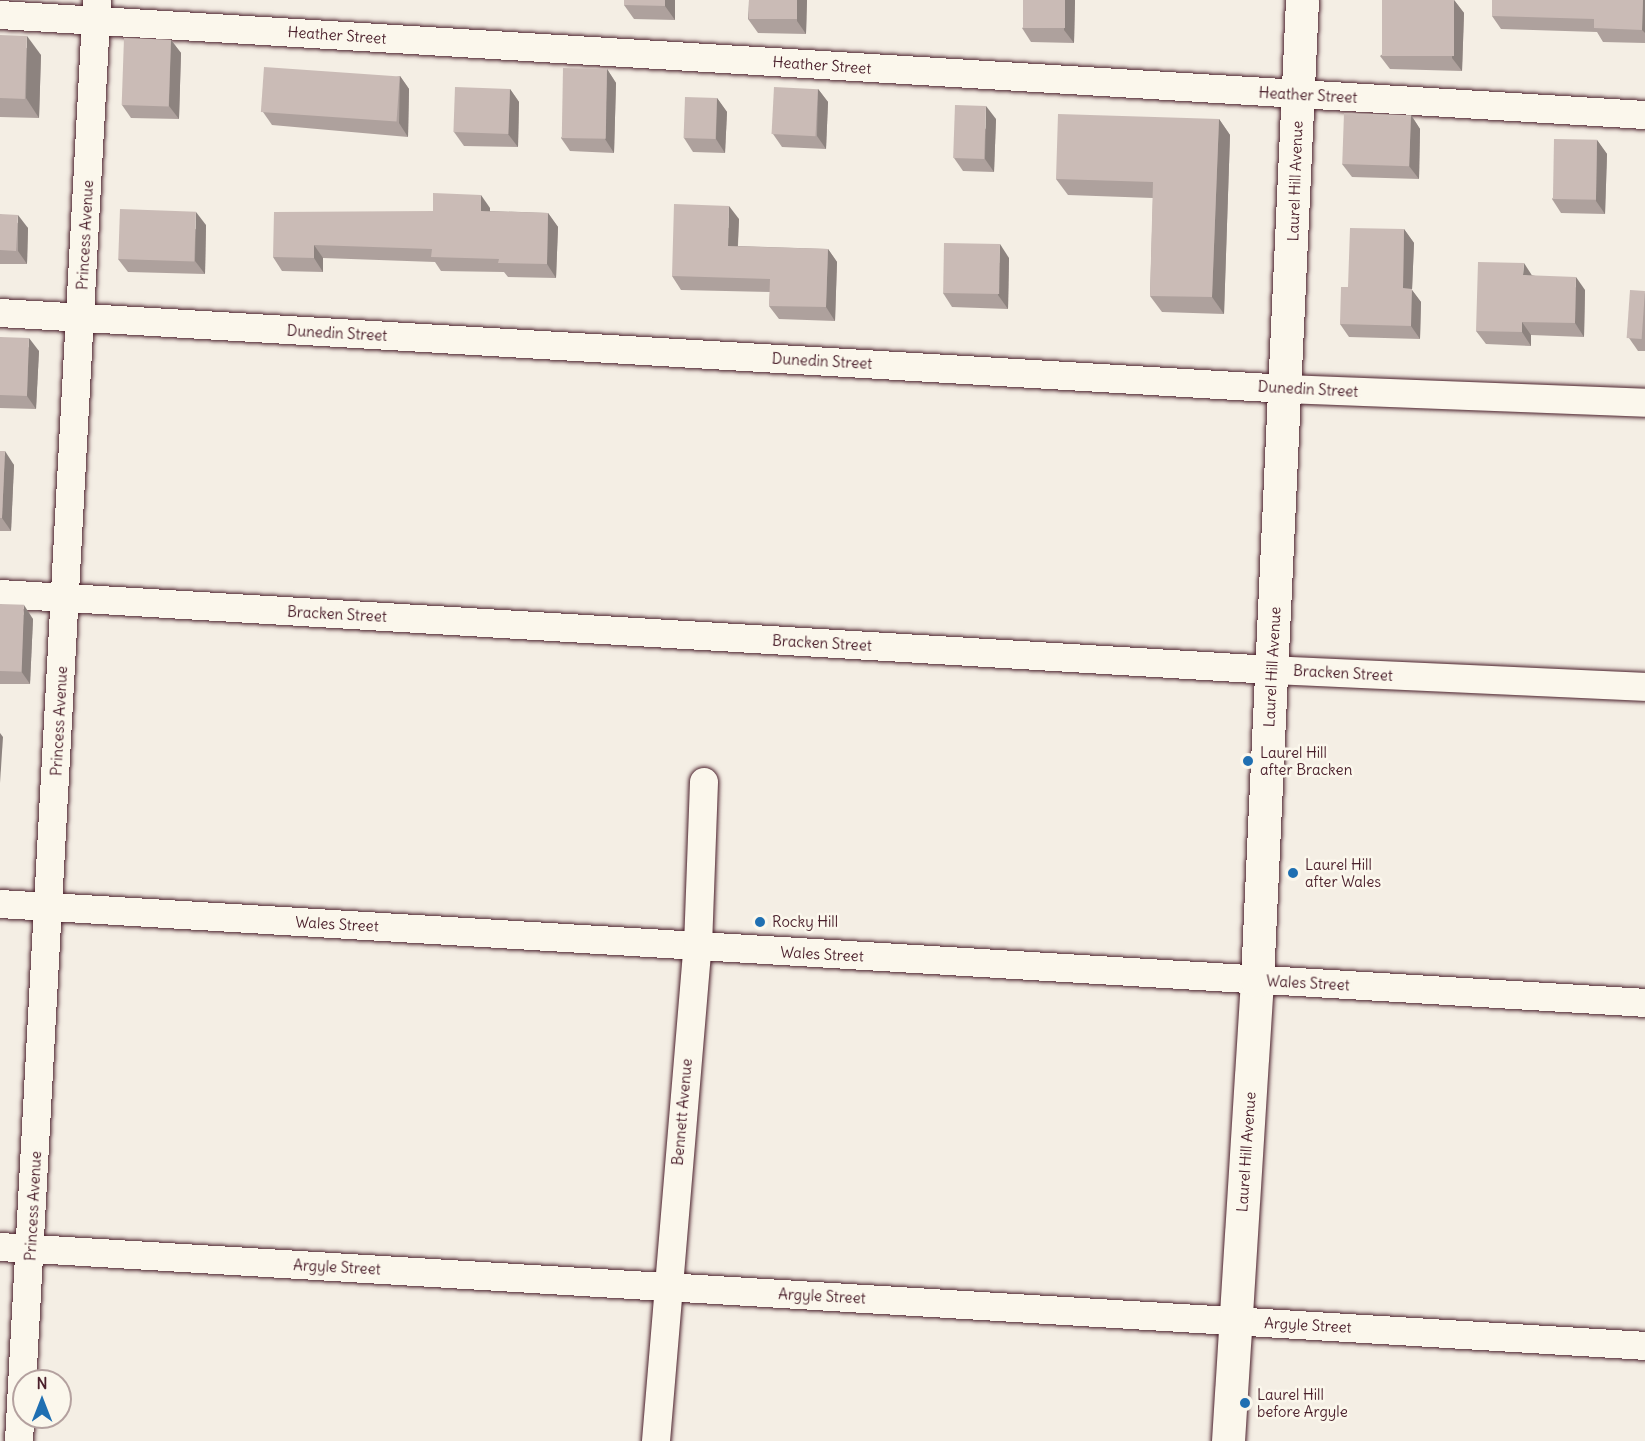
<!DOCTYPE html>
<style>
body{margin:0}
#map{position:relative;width:1645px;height:1441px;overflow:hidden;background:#f4eee4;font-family:Delius,sans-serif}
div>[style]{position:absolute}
.roads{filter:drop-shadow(0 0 2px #4a1f2b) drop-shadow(0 0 2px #4a1f2b)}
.street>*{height:28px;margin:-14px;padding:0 14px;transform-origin:14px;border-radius:14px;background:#fbf7ec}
.secondary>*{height:33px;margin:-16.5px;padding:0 16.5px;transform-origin:16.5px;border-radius:16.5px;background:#fbf7ec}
.wall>*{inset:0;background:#aea19d}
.shaded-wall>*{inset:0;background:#8d837f}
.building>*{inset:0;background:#cabbb6;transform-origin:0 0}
.dots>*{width:16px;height:16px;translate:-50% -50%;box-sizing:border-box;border:3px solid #fbf7ec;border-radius:50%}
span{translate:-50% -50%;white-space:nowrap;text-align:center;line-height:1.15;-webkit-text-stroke:5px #fbf7ec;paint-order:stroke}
.street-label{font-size:15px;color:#4a1f2b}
.poi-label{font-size:15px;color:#4a1f2b}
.left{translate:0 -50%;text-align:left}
.north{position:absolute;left:12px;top:1369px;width:60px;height:60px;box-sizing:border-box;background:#fbf7ec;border:2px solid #b4a19f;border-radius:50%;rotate:0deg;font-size:16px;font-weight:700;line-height:24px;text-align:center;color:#4a1f2b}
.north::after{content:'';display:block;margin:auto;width:21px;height:27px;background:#1f6fb2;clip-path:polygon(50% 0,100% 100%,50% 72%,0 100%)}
</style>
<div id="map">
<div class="roads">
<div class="street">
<div style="left:0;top:15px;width:1648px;rotate:3.48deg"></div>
<div style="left:0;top:313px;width:1288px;rotate:3.38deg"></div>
<div style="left:1286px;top:389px;width:359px;rotate:2.2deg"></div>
<div style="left:0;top:594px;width:1273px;rotate:3.42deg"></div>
<div style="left:1271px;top:670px;width:374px;rotate:2.6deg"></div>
<div style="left:0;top:904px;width:1648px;rotate:3.44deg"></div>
<div style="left:0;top:1247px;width:1648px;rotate:3.44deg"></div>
<div style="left:19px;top:1441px;width:1443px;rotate:-86.9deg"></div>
<div style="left:656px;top:1441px;width:497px;rotate:-85.2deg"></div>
<div style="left:698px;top:946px;width:164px;rotate:-87.9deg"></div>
</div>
<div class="secondary">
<div style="left:1228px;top:1441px;width:462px;rotate:-86.4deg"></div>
<div style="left:1257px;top:980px;width:981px;rotate:-87.37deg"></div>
</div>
</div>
<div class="wall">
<div style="clip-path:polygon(624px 0,675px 0,675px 20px,634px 19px,624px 5px)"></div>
<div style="clip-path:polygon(749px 0,807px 0,806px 34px,758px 33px,748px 19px)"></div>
<div style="clip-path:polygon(1075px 0,1074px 43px,1031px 42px,1022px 28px)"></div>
<div style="clip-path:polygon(1454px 0,1464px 13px,1462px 71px,1390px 69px,1380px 56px)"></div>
<div style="clip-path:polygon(1645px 0,1645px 43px,1603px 42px,1597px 32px,1501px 29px,1492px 16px)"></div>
<div style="clip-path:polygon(0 35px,41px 55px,39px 118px,0 117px)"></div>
<div style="clip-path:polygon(171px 40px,181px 53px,179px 119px,131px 118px,122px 105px)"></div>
<div style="clip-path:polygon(607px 69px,616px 83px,614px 153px,570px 151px,561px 138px)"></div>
<div style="clip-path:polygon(400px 76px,409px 89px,408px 137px,272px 125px,263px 112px)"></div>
<div style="clip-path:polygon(510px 89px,519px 102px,518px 147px,464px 146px,454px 132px)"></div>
<div style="clip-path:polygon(818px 89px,828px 102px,826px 149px,782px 147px,773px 134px)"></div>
<div style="clip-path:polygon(717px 98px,727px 112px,725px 153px,693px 152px,684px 138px)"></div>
<div style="clip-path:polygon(1411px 115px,1420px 129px,1419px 179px,1352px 177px,1342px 164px)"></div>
<div style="clip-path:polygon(996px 119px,994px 172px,963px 171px,954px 158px)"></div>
<div style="clip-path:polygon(1219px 119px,1230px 135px,1224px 314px,1162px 312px,1150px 296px,1153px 198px,1068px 195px,1056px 179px)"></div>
<div style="clip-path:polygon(1597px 140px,1607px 154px,1605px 214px,1561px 213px,1552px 199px)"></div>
<div style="clip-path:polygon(490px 208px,490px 211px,548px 213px,558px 227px,556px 278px,508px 277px,504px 272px,441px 271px,435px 262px,323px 258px,323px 272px,282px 271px,273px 257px,433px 211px)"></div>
<div style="clip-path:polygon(0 214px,28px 228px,27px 264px,0 264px)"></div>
<div style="clip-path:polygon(739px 219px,738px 246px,828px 249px,837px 262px,835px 321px,779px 319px,769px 306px,770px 292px,681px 290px,672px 276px)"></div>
<div style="clip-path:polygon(206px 225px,205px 274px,128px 272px,118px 259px)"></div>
<div style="clip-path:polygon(1404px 229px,1414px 243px,1412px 290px,1421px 302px,1420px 339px,1349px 337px,1340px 324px,1348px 287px)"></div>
<div style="clip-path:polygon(1009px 258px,1008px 309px,952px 307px,943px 293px)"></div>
<div style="clip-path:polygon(1532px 275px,1585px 290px,1584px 337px,1531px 335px,1531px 346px,1486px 344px,1476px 331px)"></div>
<div style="clip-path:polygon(1645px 291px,1645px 351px,1638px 351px,1629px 338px)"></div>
<div style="clip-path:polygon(0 337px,39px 351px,36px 409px,0 408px)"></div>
<div style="clip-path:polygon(0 451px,14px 465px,11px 531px,0 531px)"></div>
<div style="clip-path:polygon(0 604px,33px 619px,30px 684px,0 684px)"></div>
</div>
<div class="shaded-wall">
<div style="clip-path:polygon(665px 0,675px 0,675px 20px,665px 6px)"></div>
<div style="clip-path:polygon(797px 0,807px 0,806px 34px,797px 21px)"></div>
<div style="clip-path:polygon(1065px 0,1075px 0,1074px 43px,1064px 30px)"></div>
<div style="clip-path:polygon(1454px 0,1464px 13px,1462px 71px,1452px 58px)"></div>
<div style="clip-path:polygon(1643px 0,1645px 0,1645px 33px,1642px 30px)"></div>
<div style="clip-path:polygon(27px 36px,41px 55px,39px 118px,26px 98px)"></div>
<div style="clip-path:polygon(171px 40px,181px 53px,179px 119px,169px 106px)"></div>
<div style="clip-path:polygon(607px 69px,616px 83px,614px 153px,605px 139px)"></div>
<div style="clip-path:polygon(400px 76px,409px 89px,408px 137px,399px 123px)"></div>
<div style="clip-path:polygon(510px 89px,519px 102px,518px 147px,508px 134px)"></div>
<div style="clip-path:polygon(818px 89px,828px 102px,826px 149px,817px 136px)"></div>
<div style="clip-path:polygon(717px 98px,727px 112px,725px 153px,716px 139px)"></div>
<div style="clip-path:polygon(986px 106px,996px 119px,994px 172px,985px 159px)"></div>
<div style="clip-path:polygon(1411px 115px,1420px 129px,1419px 179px,1409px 166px)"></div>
<div style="clip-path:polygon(1219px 119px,1230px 135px,1224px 314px,1212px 297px)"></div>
<div style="clip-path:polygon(1597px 140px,1607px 154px,1605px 214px,1596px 201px)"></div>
<div style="clip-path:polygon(481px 195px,490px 208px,490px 224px,481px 211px)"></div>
<div style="clip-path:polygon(729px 206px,739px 219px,737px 260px,728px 246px)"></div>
<div style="clip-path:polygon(196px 212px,206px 225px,205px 274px,195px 261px)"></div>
<div style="clip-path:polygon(548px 213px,558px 227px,556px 278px,547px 264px)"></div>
<div style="clip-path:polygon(18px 215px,28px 228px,27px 264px,18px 251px)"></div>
<div style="clip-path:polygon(1404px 229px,1414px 243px,1412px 290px,1421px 302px,1420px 339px,1411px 326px,1403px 288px)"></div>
<div style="clip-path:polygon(1000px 244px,1009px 258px,1008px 309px,998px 295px)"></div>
<div style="clip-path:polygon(314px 245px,323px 258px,323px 272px,314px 258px)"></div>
<div style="clip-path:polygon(828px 249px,837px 262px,835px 321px,826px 307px)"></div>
<div style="clip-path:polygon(1524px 263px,1533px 277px,1523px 275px)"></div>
<div style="clip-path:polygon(1576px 277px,1585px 290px,1584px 337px,1575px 323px)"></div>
<div style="clip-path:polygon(1522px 322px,1531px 335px,1531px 346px,1522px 332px)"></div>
<div style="clip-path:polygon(29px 338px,39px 351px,36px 409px,27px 396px)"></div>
<div style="clip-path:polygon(5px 451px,14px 465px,11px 531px,2px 518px)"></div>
<div style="clip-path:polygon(24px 605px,33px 619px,30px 684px,21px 671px)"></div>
<div style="clip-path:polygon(0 733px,3px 737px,0 783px)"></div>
</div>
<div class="building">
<div style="clip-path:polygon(624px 0,665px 0,665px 6px,624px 5px)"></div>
<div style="left:749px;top:0;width:48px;height:19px"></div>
<div style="left:1023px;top:0;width:42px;height:28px"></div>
<div style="left:1382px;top:0;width:72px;height:56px"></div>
<div style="clip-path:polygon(1492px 0,1643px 0,1642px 30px,1594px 28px,1594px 19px,1492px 16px)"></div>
<div style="left:0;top:35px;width:27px;height:63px;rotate:2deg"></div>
<div style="left:124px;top:38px;width:47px;height:67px;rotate:2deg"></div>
<div style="left:264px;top:67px;width:136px;height:45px;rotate:4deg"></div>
<div style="left:563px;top:68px;width:44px;height:70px;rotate:1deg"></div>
<div style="left:455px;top:87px;width:55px;height:45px;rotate:2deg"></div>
<div style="left:774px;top:87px;width:44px;height:47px;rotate:3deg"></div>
<div style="left:685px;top:97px;width:32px;height:41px;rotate:2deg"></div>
<div style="left:955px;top:105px;width:31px;height:53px;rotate:2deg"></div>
<div style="left:1344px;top:113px;width:67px;height:51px;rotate:2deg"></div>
<div style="clip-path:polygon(1058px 114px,1219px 119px,1212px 297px,1150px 296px,1153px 182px,1056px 179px)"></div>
<div style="left:1554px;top:139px;width:43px;height:60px;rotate:1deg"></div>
<div style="clip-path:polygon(433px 193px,481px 195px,481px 211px,548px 213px,547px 264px,498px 263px,499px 259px,431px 257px,432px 249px,314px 245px,314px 258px,273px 257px,274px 212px,433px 211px)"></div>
<div style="clip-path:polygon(674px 204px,729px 206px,728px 246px,828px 249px,826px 307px,769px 306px,770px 279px,672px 276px)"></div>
<div style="left:120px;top:209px;width:76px;height:50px;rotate:2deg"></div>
<div style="left:0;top:214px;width:18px;height:36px;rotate:3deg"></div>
<div style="clip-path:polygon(1350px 228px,1404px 229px,1403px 288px,1412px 289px,1411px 326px,1340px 324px,1341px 287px,1348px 287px)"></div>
<div style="left:944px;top:243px;width:56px;height:50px;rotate:1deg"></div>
<div style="clip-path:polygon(1478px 262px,1524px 263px,1523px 275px,1576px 277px,1575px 323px,1522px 322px,1522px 332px,1476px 331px)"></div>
<div style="left:1630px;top:290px;width:15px;height:48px;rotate:4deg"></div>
<div style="left:0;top:337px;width:29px;height:58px;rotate:2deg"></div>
<div style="clip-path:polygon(0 451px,5px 451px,2px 518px,0 518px)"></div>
<div style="left:0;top:604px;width:24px;height:67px;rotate:2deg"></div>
</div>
<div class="dots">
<div style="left:1248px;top:761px;background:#1f6fb2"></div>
<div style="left:1293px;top:873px;background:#1f6fb2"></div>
<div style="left:760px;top:922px;background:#1f6fb2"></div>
<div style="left:1245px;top:1403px;background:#1f6fb2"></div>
</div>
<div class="street-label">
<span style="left:337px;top:35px;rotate:4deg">Heather Street</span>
<span style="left:822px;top:65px;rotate:4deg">Heather Street</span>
<span style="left:1308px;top:95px;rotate:3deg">Heather Street</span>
<span style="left:1295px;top:181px;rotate:-88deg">Laurel Hill Avenue</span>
<span style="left:85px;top:235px;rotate:-87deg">Princess Avenue</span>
<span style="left:337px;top:333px;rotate:3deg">Dunedin Street</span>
<span style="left:822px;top:361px;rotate:3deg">Dunedin Street</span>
<span style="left:1308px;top:389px;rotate:3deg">Dunedin Street</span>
<span style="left:337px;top:614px;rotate:3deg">Bracken Street</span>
<span style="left:822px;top:643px;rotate:3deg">Bracken Street</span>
<span style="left:1272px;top:667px;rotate:-87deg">Laurel Hill Avenue</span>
<span style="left:1343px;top:673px;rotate:3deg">Bracken Street</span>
<span style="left:59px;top:721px;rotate:-87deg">Princess Avenue</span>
<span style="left:337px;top:924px;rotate:3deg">Wales Street</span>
<span style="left:822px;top:954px;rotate:3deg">Wales Street</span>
<span style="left:1308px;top:983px;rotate:3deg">Wales Street</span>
<span style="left:682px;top:1112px;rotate:-85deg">Bennett Avenue</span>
<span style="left:1246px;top:1152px;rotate:-86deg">Laurel Hill Avenue</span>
<span style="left:33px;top:1206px;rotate:-87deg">Princess Avenue</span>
<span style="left:337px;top:1267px;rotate:3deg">Argyle Street</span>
<span style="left:822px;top:1296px;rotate:3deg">Argyle Street</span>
<span style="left:1308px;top:1325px;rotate:3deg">Argyle Street</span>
</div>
<div class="poi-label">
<span class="left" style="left:1260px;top:761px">Laurel Hill<br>after Bracken</span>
<span class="left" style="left:1305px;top:873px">Laurel Hill<br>after Wales</span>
<span class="left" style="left:772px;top:922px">Rocky Hill</span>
<span class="left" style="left:1257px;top:1403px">Laurel Hill<br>before Argyle</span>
</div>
<div class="north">N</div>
</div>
